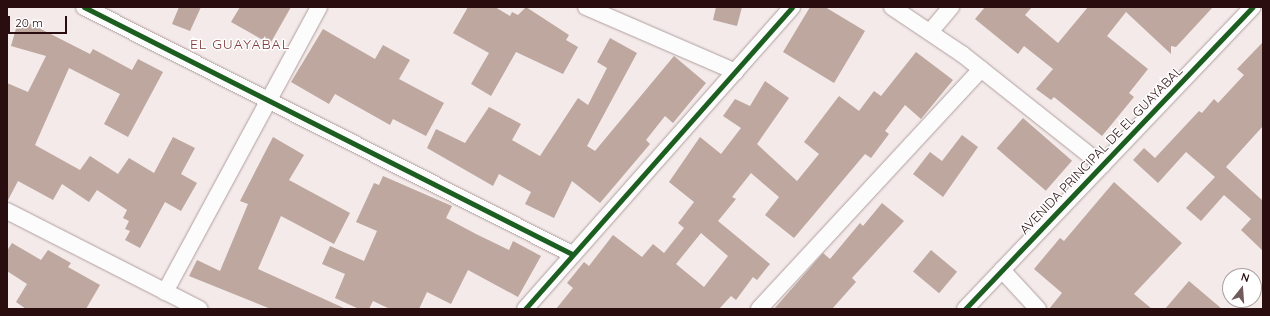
<!DOCTYPE html>
<style>
body{margin:0}
#map{position:relative;width:1270px;height:316px;overflow:hidden;background:#f3eae9;font-family:Quicksand,sans-serif}
div>[style]{position:absolute}
.building>*{inset:0;background:#bda79f;transform-origin:0 0}
.roads{filter:drop-shadow(0 0 1px #b19f9f) drop-shadow(0 0 1px #b19f9f)}
.street>*{height:16px;margin:-8px;padding:0 8px;transform-origin:8px;border-radius:8px;background:#fdfcfc}
.cycleway>*{height:5px;margin:-2.5px;padding:0 2.5px;transform-origin:2.5px;border-radius:2.5px;background:#1b5e20}
span{translate:-50% -50%;white-space:nowrap;text-align:center;line-height:1.15;-webkit-text-stroke:3px #fff;paint-order:stroke}
.street-label{font-size:13px;color:#2a0e0f}
.neighbourhood-label{font-size:14px;color:#813d3d;letter-spacing:1px}
.frame{position:absolute;inset:0;border:8px solid #2a0e0f;pointer-events:none}
.north{position:absolute;left:1222px;top:268px;width:40px;height:40px;box-sizing:border-box;background:#fff;border:1px solid #aa9f9f;border-radius:50%;rotate:17deg;font-size:11px;font-weight:700;line-height:16px;text-align:center;color:#2a0e0f}
.north::after{content:'';display:block;margin:auto;width:14px;height:18px;background:#705b5b;clip-path:polygon(50% 0,100% 100%,50% 72%,0 100%)}
.scale{position:absolute;left:8px;top:16px;width:59px;height:18px;box-sizing:border-box;border:2px solid #2a0e0f;border-top:0;padding-left:5px;font-size:12px;line-height:14px;white-space:nowrap;color:#2a0e0f;-webkit-text-stroke:3px #fff;paint-order:stroke}
</style>
<div id="map">
<div class="building">
<div style="clip-path:polygon(179px 7px,201px 7px,190px 31px,172px 24px)"></div>
<div style="clip-path:polygon(240px 7px,291px 7px,270px 44px,231px 22px)"></div>
<div style="clip-path:polygon(468px 7px,495px 7px,510px 16px,512px 12px,518px 15px,526px 7px,569px 35px,566px 40px,578px 47px,563px 74px,516px 52px,491px 96px,471px 84px,489px 53px,453px 33px)"></div>
<div style="clip-path:polygon(716px 7px,742px 7px,737px 26px,713px 20px)"></div>
<div style="clip-path:polygon(810px 7px,825px 7px,865px 31px,834px 83px,783px 52px)"></div>
<div style="clip-path:polygon(985px 7px,1032px 7px,1025px 15px,1058px 43px,1088px 7px,1213px 7px,1176px 47px,1171px 46px,1171px 54px,1126px 12px,1107px 36px,1148px 69px,1129px 93px,1134px 97px,1102px 136px,1054px 97px,1051px 100px,1036px 89px,1053px 69px,1024px 46px,1018px 54px,975px 19px)"></div>
<div style="clip-path:polygon(19px 18px,90px 54px,93px 49px,132px 70px,138px 59px,163px 72px,128px 137px,104px 124px,120px 94px,69px 68px,35px 145px,80px 170px,90px 156px,118px 174px,129px 158px,154px 173px,173px 137px,195px 148px,181px 174px,197px 183px,181px 211px,165px 202px,140px 248px,125px 240px,130px 231px,125px 229px,129px 221px,123px 218px,127px 210px,97px 190px,89px 202px,62px 184px,53px 200px,18px 181px,7px 202px,7px 83px,28px 92px,46px 56px,11px 46px)"></div>
<div style="clip-path:polygon(323px 29px,375px 59px,383px 45px,410px 60px,399px 79px,444px 103px,426px 136px,393px 119px,390px 125px,335px 94px,329px 104px,291px 82px)"></div>
<div style="clip-path:polygon(610px 38px,637px 53px,587px 146px,595px 151px,674px 56px,706px 83px,673px 123px,665px 116px,646px 140px,650px 144px,600px 203px,572px 181px,554px 218px,525px 204px,531px 192px,499px 174px,493px 186px,427px 148px,436px 129px,465px 143px,489px 107px,521px 124px,512px 140px,540px 156px,578px 98px,588px 105px,607px 68px,597px 62px)"></div>
<div style="clip-path:polygon(1263px 42px,1263px 126px,1226px 167px,1263px 201px,1263px 251px,1241px 230px,1251px 219px,1224px 195px,1201px 221px,1186px 208px,1215px 177px,1186px 152px,1158px 183px,1133px 160px,1144px 148px,1155px 158px,1199px 111px,1202px 113px,1214px 99px,1218px 103px,1244px 75px,1237px 69px)"></div>
<div style="clip-path:polygon(evenodd,916px 52px,953px 80px,921px 119px,905px 105px,885px 131px,889px 134px,871px 158px,865px 154px,794px 238px,765px 215px,779px 197px,751px 173px,732px 197px,736px 199px,718px 221px,770px 264px,757px 280px,753px 277px,736px 300px,731px 296px,719px 309px,556px 309px,573px 288px,567px 283px,584px 262px,589px 266px,613px 235px,642px 257px,653px 244px,664px 253px,684px 228px,678px 223px,694px 202px,669px 182px,700px 137px,721px 154px,741px 128px,723px 116px,735px 99px,750px 106px,765px 81px,789px 98px,757px 144px,797px 181px,819px 154px,804px 142px,839px 96px,859px 111px,874px 91px,881px 96px,916px 52px,701px 233px,728px 256px,704px 287px,676px 264px,701px 233px)"></div>
<div style="left:1023px;top:118px;width:65px;height:40px;rotate:41deg"></div>
<div style="clip-path:polygon(962px 135px,978px 147px,943px 197px,913px 174px,930px 152px,942px 161px)"></div>
<div style="clip-path:polygon(273px 137px,304px 155px,289px 180px,350px 213px,334px 244px,281px 216px,258px 269px,346px 309px,271px 309px,189px 276px,197px 260px,220px 271px,248px 204px,240px 201px)"></div>
<div style="clip-path:polygon(383px 176px,452px 206px,446px 218px,476px 234px,509px 250px,513px 241px,541px 256px,518px 297px,468px 270px,451px 304px,427px 292px,419px 309px,390px 309px,373px 301px,369px 309px,359px 309px,335px 298px,345px 274px,322px 264px,330px 246px,364px 261px,377px 231px,356px 222px,374px 183px,379px 185px)"></div>
<div style="clip-path:polygon(1114px 182px,1182px 243px,1134px 294px,1152px 309px,1049px 309px,1062px 293px,1034px 269px,1060px 238px,1064px 241px)"></div>
<div style="clip-path:polygon(882px 203px,904px 221px,852px 278px,856px 282px,832px 309px,774px 309px,823px 253px,830px 259px,860px 223px,863px 226px)"></div>
<div style="clip-path:polygon(12px 243px,41px 260px,48px 250px,71px 263px,68px 267px,100px 285px,86px 309px,26px 309px,16px 302px,27px 284px,7px 271px,7px 251px)"></div>
<div style="left:931px;top:250px;width:34px;height:28px;rotate:40deg"></div>
<div style="clip-path:polygon(1189px 281px,1222px 309px,1165px 309px)"></div>
</div>
<div class="roads">
<div class="street">
<div style="left:84px;top:7px;width:547px;rotate:26.85deg"></div>
<div style="left:586px;top:7px;width:163px;rotate:23.4deg"></div>
<div style="left:892px;top:7px;width:84px;rotate:33.9deg"></div>
<div style="left:962px;top:54px;width:179px;rotate:38.4deg"></div>
<div style="left:930px;top:32px;width:33px;rotate:-50deg"></div>
<div style="left:7px;top:211px;width:216px;rotate:27deg"></div>
<div style="left:1002px;top:270px;width:53px;rotate:47.3deg"></div>
<div style="left:165px;top:292px;width:324px;rotate:-61.6deg"></div>
<div style="left:525px;top:309px;width:403px;rotate:-48.5deg"></div>
<div style="left:759px;top:309px;width:327px;rotate:-47.2deg"></div>
<div style="left:965px;top:309px;width:417px;rotate:-46.4deg"></div>
</div>
</div>
<div class="cycleway">
<div style="left:84px;top:7px;width:547px;rotate:26.85deg"></div>
<div style="left:525px;top:309px;width:403px;rotate:-48.5deg"></div>
<div style="left:965px;top:309px;width:417px;rotate:-46.4deg"></div>
</div>
<div class="street-label">
<span style="left:1101px;top:150px;rotate:-46deg">AVENIDA PRINCIPAL DE EL GUAYABAL</span>
</div>
<div class="neighbourhood-label">
<span style="left:240px;top:44px">EL GUAYABAL</span>
</div>
<div class="frame"></div>
<div class="north">N</div>
<div class="scale">20 m</div>
</div>
